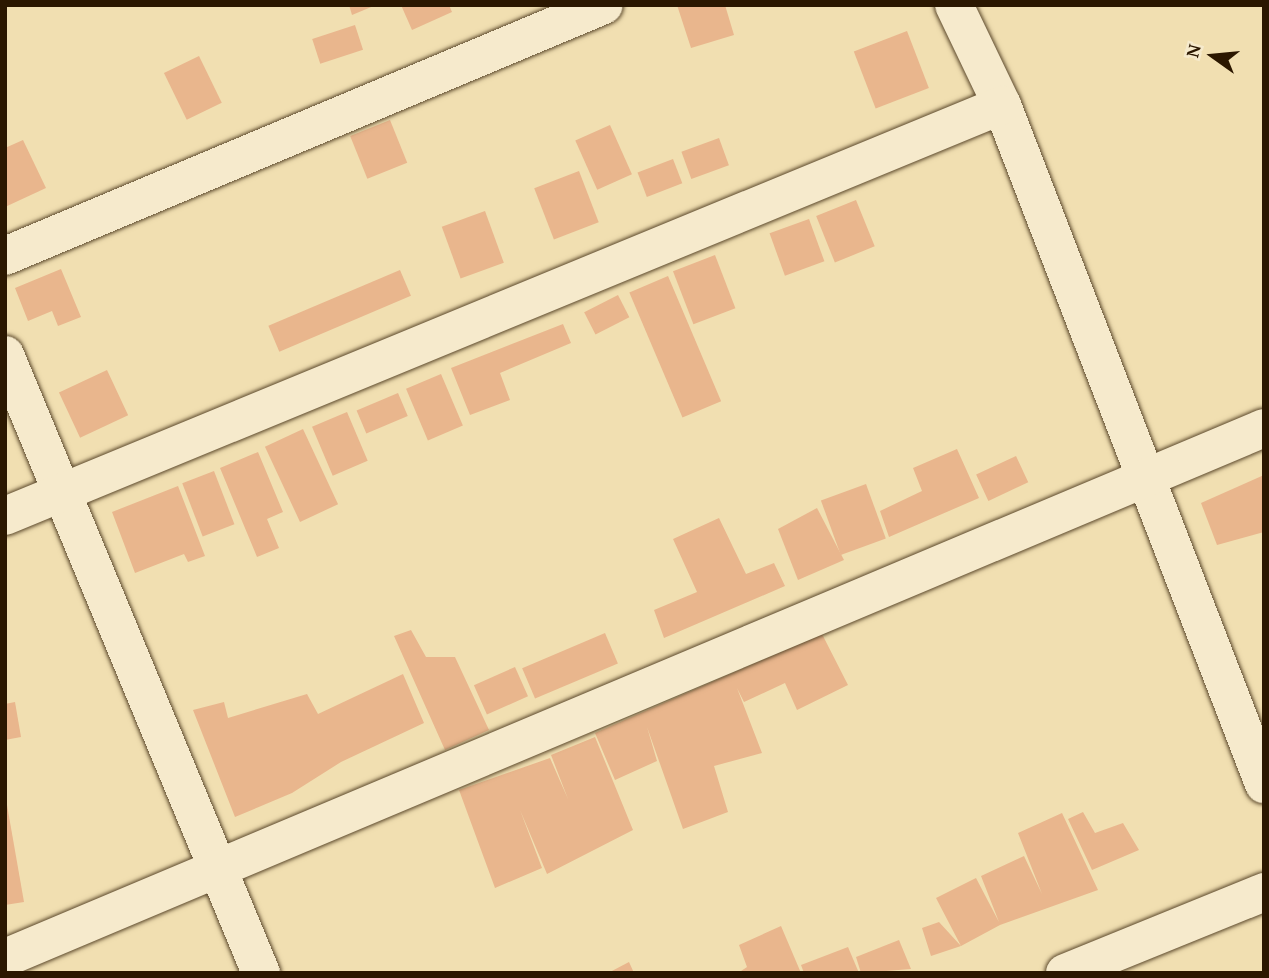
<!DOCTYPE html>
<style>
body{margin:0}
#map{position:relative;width:1269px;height:978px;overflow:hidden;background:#f1dfb1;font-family:"Gentium Book Plus",serif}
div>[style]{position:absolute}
.building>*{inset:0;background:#e9b68d;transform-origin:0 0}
.roads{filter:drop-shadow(0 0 2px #5c492c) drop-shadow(0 0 2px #5c492c)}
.minor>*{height:38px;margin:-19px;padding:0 19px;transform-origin:19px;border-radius:19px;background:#f6eacc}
span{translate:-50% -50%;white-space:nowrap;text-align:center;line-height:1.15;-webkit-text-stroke:7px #f6eacc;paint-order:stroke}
.frame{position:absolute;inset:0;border:7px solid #2b1700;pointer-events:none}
.north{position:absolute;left:1178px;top:21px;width:70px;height:70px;-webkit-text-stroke:5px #f6eacc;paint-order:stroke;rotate:285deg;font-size:19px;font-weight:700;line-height:28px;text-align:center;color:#2b1700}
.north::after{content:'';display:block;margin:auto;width:24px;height:32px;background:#2b1700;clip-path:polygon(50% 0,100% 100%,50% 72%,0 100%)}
</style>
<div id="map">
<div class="building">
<div style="clip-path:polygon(349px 5px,376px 5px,352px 15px)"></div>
<div style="clip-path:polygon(401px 5px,449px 5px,452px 12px,412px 30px)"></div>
<div style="clip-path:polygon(677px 5px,725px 5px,734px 35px,691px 48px)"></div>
<div style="left:355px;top:25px;width:26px;height:45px;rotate:72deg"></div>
<div style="left:907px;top:31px;width:61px;height:57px;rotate:69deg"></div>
<div style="left:199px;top:56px;width:52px;height:39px;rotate:64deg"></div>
<div style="left:390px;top:120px;width:46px;height:43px;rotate:68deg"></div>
<div style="left:610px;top:125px;width:54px;height:38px;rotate:66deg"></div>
<div style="left:719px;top:138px;width:29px;height:40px;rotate:70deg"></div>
<div style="clip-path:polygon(23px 140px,46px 188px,5px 207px,5px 148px)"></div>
<div style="left:673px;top:159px;width:26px;height:38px;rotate:69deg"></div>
<div style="left:579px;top:171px;width:55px;height:48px;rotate:69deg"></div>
<div style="left:856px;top:200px;width:50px;height:43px;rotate:68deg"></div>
<div style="left:485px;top:211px;width:55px;height:46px;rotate:70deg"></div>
<div style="left:809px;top:219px;width:45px;height:42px;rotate:70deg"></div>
<div style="left:715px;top:255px;width:57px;height:45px;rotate:69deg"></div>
<div style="clip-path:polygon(61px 269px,81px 317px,58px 326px,52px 311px,28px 321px,15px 288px)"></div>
<div style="left:400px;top:270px;width:28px;height:143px;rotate:67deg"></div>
<div style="left:668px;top:276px;width:136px;height:42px;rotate:67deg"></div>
<div style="left:618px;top:295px;width:25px;height:38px;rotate:63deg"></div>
<div style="clip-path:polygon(563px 324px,571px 343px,500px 373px,510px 400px,470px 415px,451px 368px)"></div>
<div style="left:107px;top:370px;width:50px;height:53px;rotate:65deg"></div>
<div style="left:441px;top:374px;width:56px;height:38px;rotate:67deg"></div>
<div style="left:398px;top:393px;width:25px;height:45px;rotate:67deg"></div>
<div style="left:347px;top:412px;width:53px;height:38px;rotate:67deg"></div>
<div style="left:303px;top:429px;width:83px;height:42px;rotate:65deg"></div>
<div style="clip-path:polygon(957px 449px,979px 498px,889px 537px,880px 511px,922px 491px,913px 468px)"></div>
<div style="clip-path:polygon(258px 452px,283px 512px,267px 519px,279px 548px,257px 557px,220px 468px)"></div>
<div style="left:1016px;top:456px;width:29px;height:44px;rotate:65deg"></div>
<div style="left:214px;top:471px;width:57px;height:34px;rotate:69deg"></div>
<div style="clip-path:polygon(1264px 475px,1264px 532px,1217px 545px,1201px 503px)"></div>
<div style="left:866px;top:484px;width:58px;height:48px;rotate:70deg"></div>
<div style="clip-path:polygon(178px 486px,205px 556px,188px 562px,184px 554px,135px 573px,112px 512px)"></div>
<div style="clip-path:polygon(817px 508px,844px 560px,798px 580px,778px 529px)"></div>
<div style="clip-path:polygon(719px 518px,746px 574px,774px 563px,785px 586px,664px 638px,654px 610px,697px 592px,673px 539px)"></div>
<div style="clip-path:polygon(411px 630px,426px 657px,455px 657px,489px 730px,445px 750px,394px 636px)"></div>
<div style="left:605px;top:633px;width:33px;height:90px;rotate:67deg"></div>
<div style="clip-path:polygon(822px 634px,848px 685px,797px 710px,785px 683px,744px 702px,737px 688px,762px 753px,714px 766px,728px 812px,683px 829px,647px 727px,657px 761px,615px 780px,595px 733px)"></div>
<div style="left:515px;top:667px;width:32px;height:45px;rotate:66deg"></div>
<div style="clip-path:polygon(403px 674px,424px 723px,341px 762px,292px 793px,235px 817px,193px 710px,224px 702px,228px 718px,307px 694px,318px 714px)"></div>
<div style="clip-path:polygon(15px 702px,21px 737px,5px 740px,5px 704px)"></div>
<div style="clip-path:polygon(595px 737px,633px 830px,547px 874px,520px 810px,542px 868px,495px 888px,459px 790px,550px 758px,568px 799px,551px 755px)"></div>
<div style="clip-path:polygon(7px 805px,24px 902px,5px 905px,5px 806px)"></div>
<div style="clip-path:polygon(1083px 812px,1095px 833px,1123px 823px,1139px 850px,1092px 870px,1068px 819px)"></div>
<div style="clip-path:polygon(1062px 813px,1098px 890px,1000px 925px,961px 946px,931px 956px,922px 928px,939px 922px,961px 946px,936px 898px,976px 878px,999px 922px,981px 876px,1024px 856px,1042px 894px,1018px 833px)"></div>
<div style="clip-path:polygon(781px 926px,801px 973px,738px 973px,747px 967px,739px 945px)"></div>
<div style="clip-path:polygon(899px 940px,911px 969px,861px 973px,856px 957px)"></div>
<div style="clip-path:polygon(848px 947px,859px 973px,804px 973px,801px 965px)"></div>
<div style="clip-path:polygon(629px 962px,634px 973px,608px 973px)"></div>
</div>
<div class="roads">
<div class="minor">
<div style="left:954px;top:5px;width:111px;rotate:64.4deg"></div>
<div style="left:1002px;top:105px;width:728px;rotate:68.9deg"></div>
<div style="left:5px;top:256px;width:649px;rotate:-22.74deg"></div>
<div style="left:5px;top:355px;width:669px;rotate:67.5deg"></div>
<div style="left:5px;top:516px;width:1078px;rotate:-22.4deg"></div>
<div style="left:5px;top:958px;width:1366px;rotate:-22.83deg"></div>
<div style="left:1065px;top:973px;width:215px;rotate:-22.1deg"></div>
</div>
</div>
<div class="frame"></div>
<div class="north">N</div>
</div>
